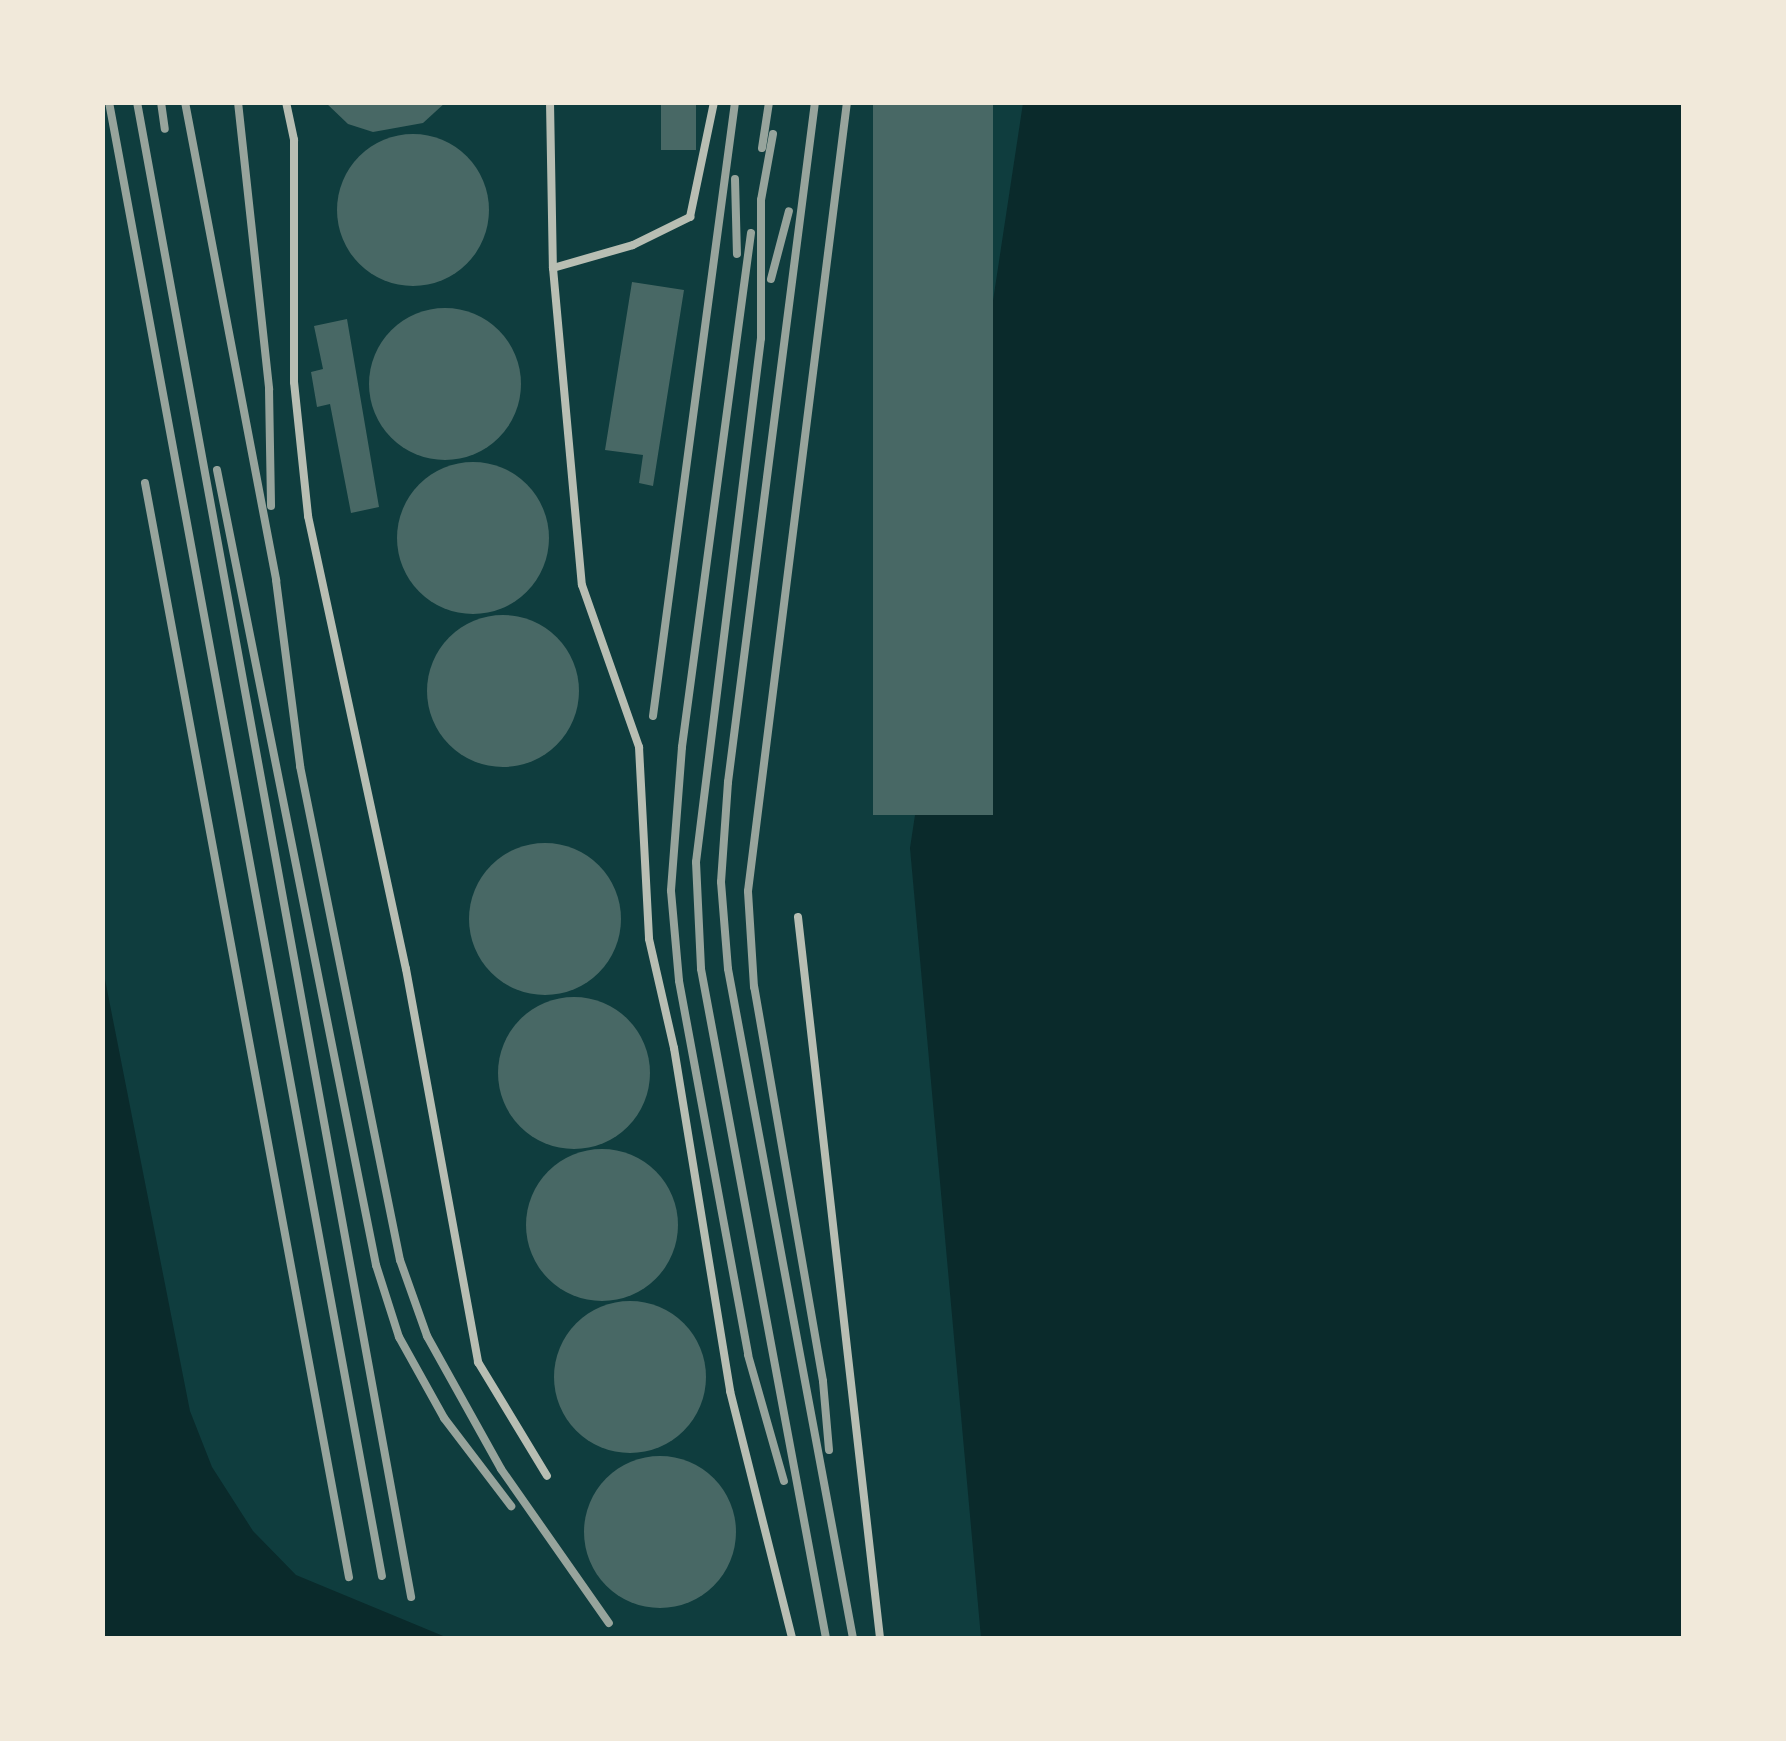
<!DOCTYPE html>
<style>
body{margin:0}
#map{position:relative;width:1786px;height:1741px;overflow:hidden;background:#0f3d3e;font-family:"Archivo Narrow",sans-serif}
div>[style]{position:absolute}
.water>*{inset:0;background:#0a2a2b}
.building>*{inset:0;background:#486865;transform-origin:0 0}
.round{border-radius:50%}
.service>*{height:8px;margin:-4px;padding:0 4px;transform-origin:4px;border-radius:4px;background:#b8beb3}
.rail>*{height:8px;margin:-4px;padding:0 4px;transform-origin:4px;border-radius:4px;background:#97a49c}
span{translate:-50% -50%;white-space:nowrap;text-align:center;line-height:1.15;-webkit-text-stroke:9px #f1e9da;paint-order:stroke}
.frame{position:absolute;inset:0;border:105px solid #f1e9da;pointer-events:none}
</style>
<div id="map">
<div class="water">
<div style="clip-path:polygon(1023px 103px,1683px 103px,1683px 1638px,981px 1638px,910px 848px)"></div>
<div style="clip-path:polygon(102px 964px,190px 1411px,212px 1467px,253px 1531px,296px 1575px,448px 1638px,103px 1638px)"></div>
</div>
<div class="building">
<div style="clip-path:polygon(325px 102px,446px 102px,423px 123px,373px 132px,348px 124px)"></div>
<div style="left:661px;top:102px;width:35px;height:48px"></div>
<div style="left:873px;top:102px;width:120px;height:713px"></div>
<div class="round" style="left:337px;top:134px;width:152px;height:152px"></div>
<div style="clip-path:polygon(632px 282px,684px 290px,653px 486px,639px 483px,643px 455px,605px 450px)"></div>
<div class="round" style="left:369px;top:308px;width:152px;height:152px"></div>
<div style="clip-path:polygon(347px 319px,379px 507px,351px 513px,330px 404px,317px 407px,311px 372px,323px 369px,314px 326px)"></div>
<div class="round" style="left:397px;top:462px;width:152px;height:152px"></div>
<div class="round" style="left:427px;top:615px;width:152px;height:152px"></div>
<div class="round" style="left:469px;top:843px;width:152px;height:152px"></div>
<div class="round" style="left:498px;top:997px;width:152px;height:152px"></div>
<div class="round" style="left:526px;top:1149px;width:152px;height:152px"></div>
<div class="round" style="left:554px;top:1301px;width:152px;height:152px"></div>
<div class="round" style="left:584px;top:1456px;width:152px;height:152px"></div>
</div>
<div class="service">
<div style="left:286px;top:102px;width:39px;rotate:78deg"></div>
<div style="left:294px;top:140px;width:242px;rotate:90deg"></div>
<div style="left:294px;top:382px;width:135px;rotate:84deg"></div>
<div style="left:308px;top:516px;width:463px;rotate:77.8deg"></div>
<div style="left:406px;top:969px;width:400px;rotate:79.6deg"></div>
<div style="left:478px;top:1362px;width:133px;rotate:58.8deg"></div>
<div style="left:550px;top:102px;width:166px;rotate:89deg"></div>
<div style="left:553px;top:268px;width:318px;rotate:84.8deg"></div>
<div style="left:582px;top:585px;width:172px;rotate:70.6deg"></div>
<div style="left:639px;top:747px;width:192px;rotate:87deg"></div>
<div style="left:649px;top:939px;width:112px;rotate:77.1deg"></div>
<div style="left:674px;top:1048px;width:348px;rotate:80.7deg"></div>
<div style="left:730px;top:1391px;width:255px;rotate:75.9deg"></div>
<div style="left:553px;top:268px;width:83px;rotate:-16deg"></div>
<div style="left:633px;top:245px;width:64px;rotate:-26.2deg"></div>
<div style="left:690px;top:217px;width:117px;rotate:-78.2deg"></div>
<div style="left:798px;top:917px;width:726px;rotate:83.51deg"></div>
</div>
<div class="rail">
<div style="left:109px;top:102px;width:1499px;rotate:79.51deg"></div>
<div style="left:137px;top:102px;width:1520px;rotate:79.61deg"></div>
<div style="left:161px;top:102px;width:27px;rotate:82deg"></div>
<div style="left:185px;top:102px;width:487px;rotate:79.2deg"></div>
<div style="left:276px;top:580px;width:188px;rotate:82.6deg"></div>
<div style="left:300px;top:766px;width:504px;rotate:78.56deg"></div>
<div style="left:400px;top:1260px;width:81px;rotate:70.4deg"></div>
<div style="left:427px;top:1336px;width:152px;rotate:60.9deg"></div>
<div style="left:501px;top:1469px;width:188px;rotate:55deg"></div>
<div style="left:238px;top:102px;width:289px;rotate:83.8deg"></div>
<div style="left:269px;top:389px;width:117px;rotate:89deg"></div>
<div style="left:815px;top:102px;width:686px;rotate:97.29deg"></div>
<div style="left:728px;top:782px;width:100px;rotate:94deg"></div>
<div style="left:721px;top:882px;width:87px;rotate:85.4deg"></div>
<div style="left:728px;top:969px;width:681px;rotate:79.42deg"></div>
<div style="left:773px;top:134px;width:67px;rotate:100.3deg"></div>
<div style="left:761px;top:200px;width:138px;rotate:90deg"></div>
<div style="left:761px;top:338px;width:528px;rotate:97.07deg"></div>
<div style="left:696px;top:862px;width:107px;rotate:87.3deg"></div>
<div style="left:701px;top:969px;width:681px;rotate:79.42deg"></div>
<div style="left:762px;top:148px;width:47px;rotate:-81.3deg"></div>
<div style="left:735px;top:179px;width:75px;rotate:88.5deg"></div>
<div style="left:751px;top:233px;width:519px;rotate:97.65deg"></div>
<div style="left:682px;top:747px;width:144px;rotate:94.4deg"></div>
<div style="left:671px;top:891px;width:90px;rotate:84.9deg"></div>
<div style="left:679px;top:981px;width:380px;rotate:79.5deg"></div>
<div style="left:748px;top:1355px;width:131px;rotate:74.1deg"></div>
<div style="left:771px;top:279px;width:70px;rotate:-75.2deg"></div>
<div style="left:217px;top:470px;width:811px;rotate:78.69deg"></div>
<div style="left:376px;top:1265px;width:76px;rotate:72.3deg"></div>
<div style="left:399px;top:1337px;width:93px;rotate:60.9deg"></div>
<div style="left:444px;top:1418px;width:111px;rotate:52.7deg"></div>
<div style="left:145px;top:483px;width:1113px;rotate:79.44deg"></div>
<div style="left:653px;top:716px;width:619px;rotate:-82.39deg"></div>
<div style="left:829px;top:1450px;width:69px;rotate:-95deg"></div>
<div style="left:823px;top:1381px;width:400px;rotate:-99.9deg"></div>
<div style="left:754px;top:987px;width:96px;rotate:-93.6deg"></div>
<div style="left:748px;top:891px;width:795px;rotate:-82.85deg"></div>
</div>
<div class="frame"></div>
</div>
